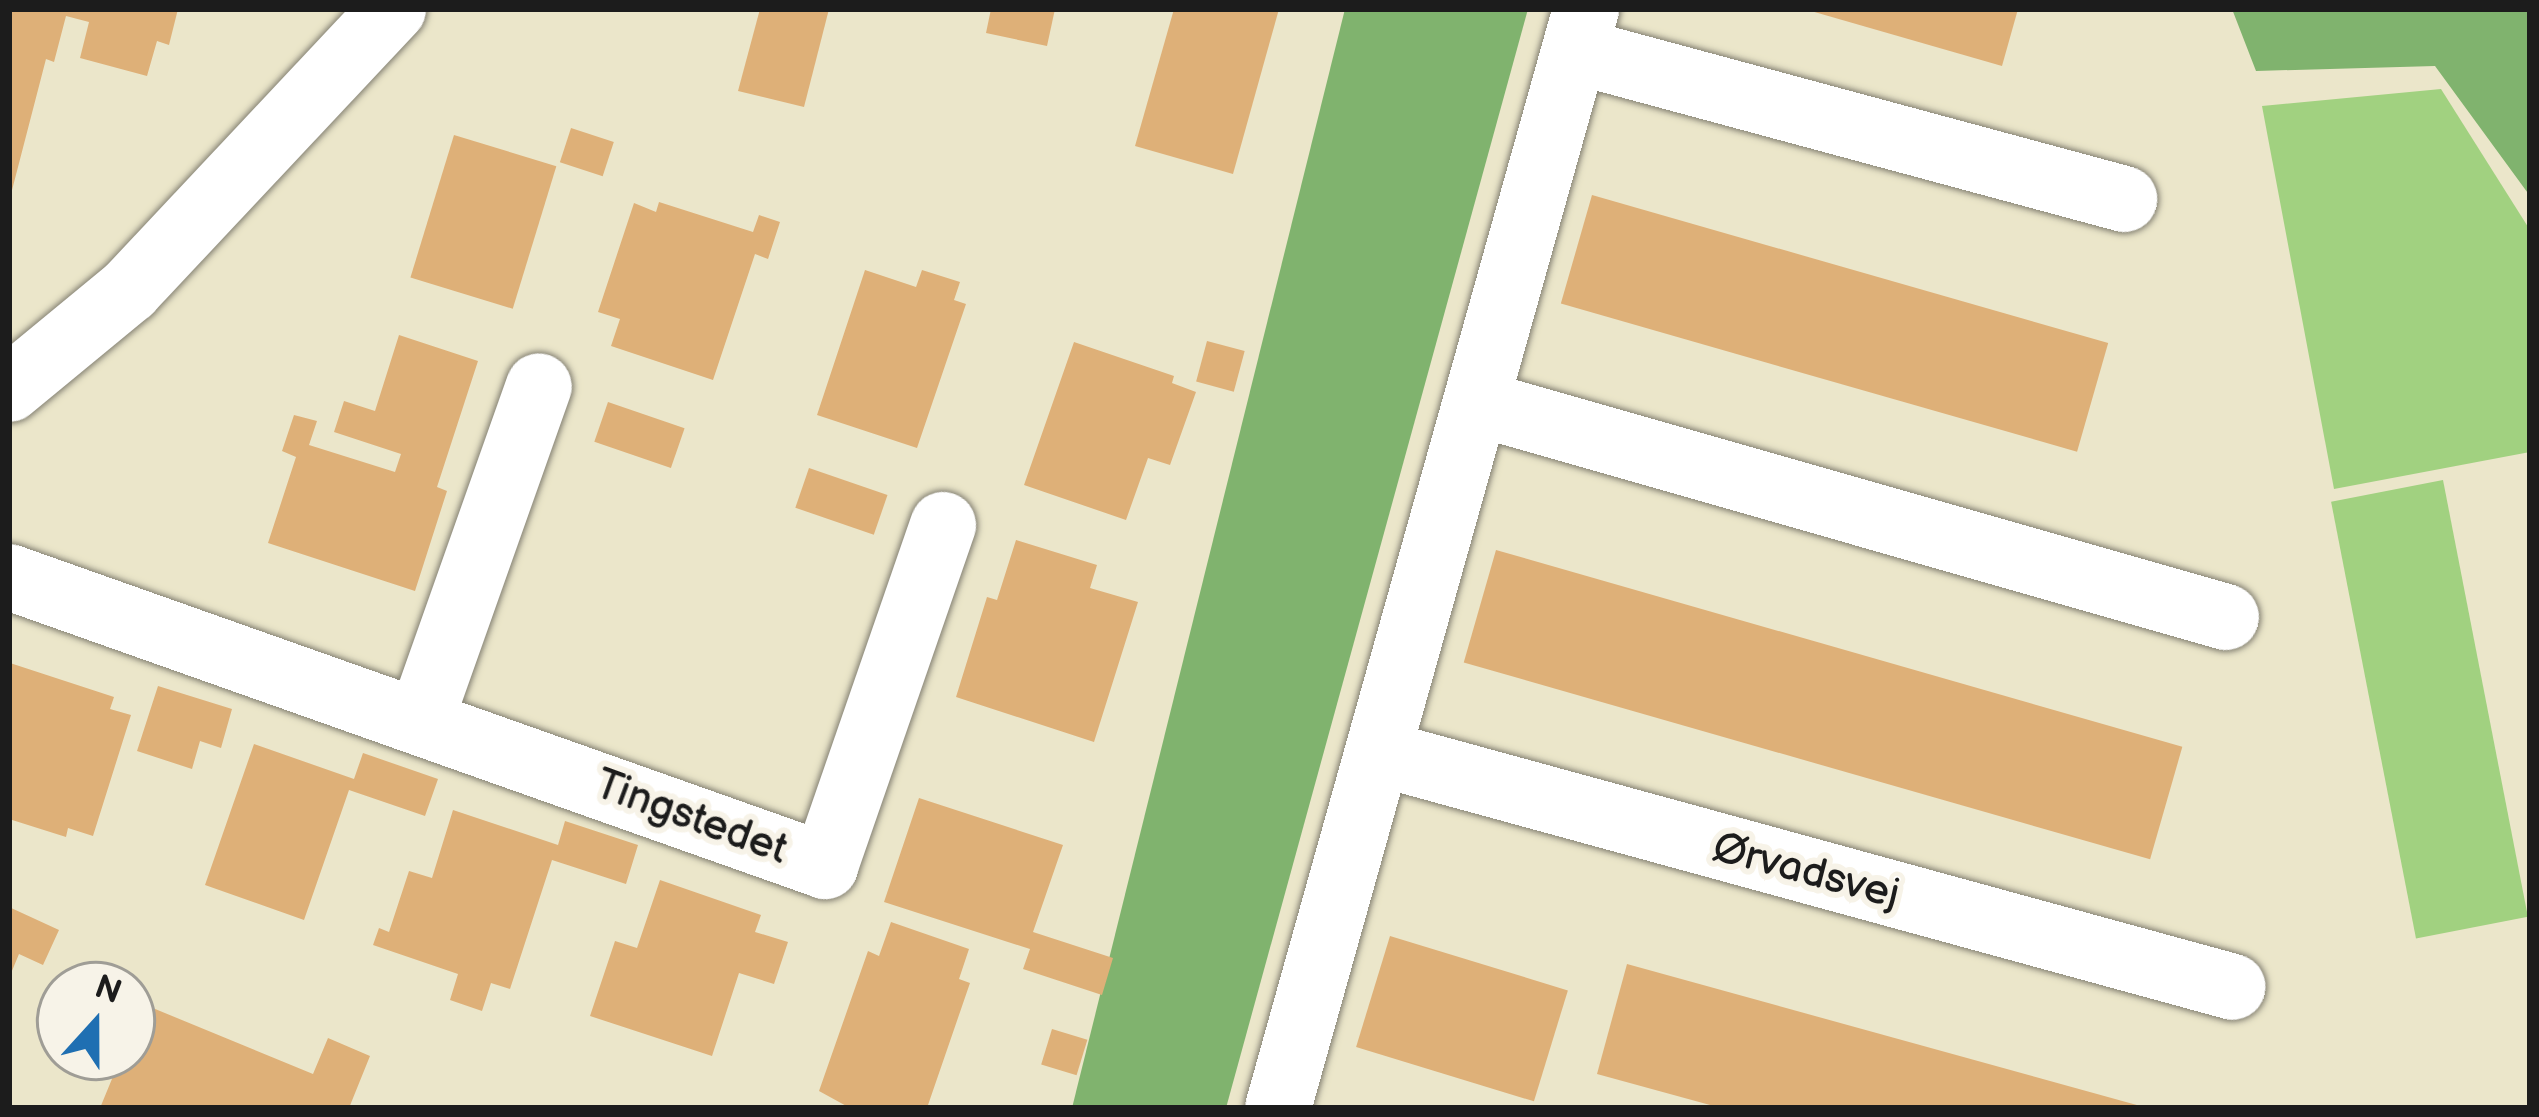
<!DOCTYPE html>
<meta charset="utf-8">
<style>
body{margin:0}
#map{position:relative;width:2539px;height:1117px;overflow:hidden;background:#ebe6ca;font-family:"Balsamiq Sans",sans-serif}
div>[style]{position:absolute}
.green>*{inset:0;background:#a1d180;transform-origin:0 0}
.forest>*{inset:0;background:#80b36e}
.building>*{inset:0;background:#deb078;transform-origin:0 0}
.roads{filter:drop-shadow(0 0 3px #848173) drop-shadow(0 0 3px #848173)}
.street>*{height:66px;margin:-33px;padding:0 33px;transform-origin:33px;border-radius:33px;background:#fff}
span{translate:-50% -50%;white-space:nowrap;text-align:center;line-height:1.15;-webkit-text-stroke:12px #f7f3e8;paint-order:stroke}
.street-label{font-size:42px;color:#1c1c1c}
.frame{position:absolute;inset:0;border:12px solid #1c1c1c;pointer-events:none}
.north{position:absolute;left:36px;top:961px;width:120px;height:120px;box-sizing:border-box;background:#f7f3e8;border:3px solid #9f9d96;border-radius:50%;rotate:21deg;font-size:33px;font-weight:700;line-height:48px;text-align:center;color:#1c1c1c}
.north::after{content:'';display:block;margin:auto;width:42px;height:54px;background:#1f6fb2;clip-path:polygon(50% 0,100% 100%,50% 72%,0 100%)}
</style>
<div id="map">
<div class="green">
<div style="clip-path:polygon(2441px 89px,2530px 230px,2530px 452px,2334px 489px,2262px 106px)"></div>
<div style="left:2443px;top:480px;width:445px;height:114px;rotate:79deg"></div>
</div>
<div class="forest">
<div style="clip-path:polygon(1345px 9px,1528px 9px,1226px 1108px,1072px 1108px)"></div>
<div style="clip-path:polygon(2232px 9px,2530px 9px,2530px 196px,2435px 66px,2256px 71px)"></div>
</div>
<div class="building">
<div style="clip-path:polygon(9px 9px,178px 9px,169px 45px,157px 41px,147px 76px,80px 58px,89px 22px,66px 16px,54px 62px,46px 59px,11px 194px)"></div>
<div style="clip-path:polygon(760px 9px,829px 9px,804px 107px,738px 91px)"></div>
<div style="clip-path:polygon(991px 9px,1055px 9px,1047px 46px,986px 33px)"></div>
<div style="clip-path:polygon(1174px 9px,1279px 9px,1233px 174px,1135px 146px)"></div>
<div style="clip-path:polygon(1804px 9px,2018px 9px,2002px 66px)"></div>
<div style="left:571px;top:128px;width:45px;height:36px;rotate:18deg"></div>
<div style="left:454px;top:135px;width:107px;height:149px;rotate:17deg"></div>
<div style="left:1592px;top:195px;width:537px;height:113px;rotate:16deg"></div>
<div style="clip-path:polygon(659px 202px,753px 232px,759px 215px,780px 222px,768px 259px,755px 254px,713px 380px,611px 346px,620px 319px,598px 312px,634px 203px,656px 212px)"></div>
<div style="clip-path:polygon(865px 270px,916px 287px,922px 270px,960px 282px,954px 300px,966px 304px,917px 448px,817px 415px)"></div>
<div style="clip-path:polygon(399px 335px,478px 361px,437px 487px,447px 491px,415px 591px,268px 543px,296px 457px,282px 451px,294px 415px,317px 421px,309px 445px,395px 472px,401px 454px,334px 432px,344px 401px,375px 411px)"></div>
<div style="left:1207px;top:341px;width:39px;height:42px;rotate:15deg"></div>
<div style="clip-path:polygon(1074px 342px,1174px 376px,1172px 383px,1196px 392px,1170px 465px,1148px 458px,1126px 520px,1024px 485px)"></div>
<div style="left:608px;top:402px;width:81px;height:42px;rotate:19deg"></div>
<div style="left:809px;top:468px;width:83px;height:42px;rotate:19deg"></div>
<div style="clip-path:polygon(1016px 540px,1097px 565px,1090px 588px,1138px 602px,1094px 742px,956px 697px,987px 597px,997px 600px)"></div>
<div style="left:1496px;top:550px;width:714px;height:117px;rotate:16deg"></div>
<div style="clip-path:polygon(10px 663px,114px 697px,110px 709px,131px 715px,93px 836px,68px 828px,66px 837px,9px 819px)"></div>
<div style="clip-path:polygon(158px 686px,232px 709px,221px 748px,200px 741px,192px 769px,137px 751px)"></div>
<div style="clip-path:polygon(254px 744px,354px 779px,363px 753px,438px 779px,425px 816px,349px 790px,304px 920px,205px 885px)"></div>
<div style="clip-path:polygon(919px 798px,1063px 845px,1033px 932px,1113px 958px,1102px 995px,1023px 969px,1030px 949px,884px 902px)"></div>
<div style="clip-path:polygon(453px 810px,558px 845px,565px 821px,638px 845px,626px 884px,552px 860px,510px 989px,491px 983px,482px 1011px,450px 1000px,458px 974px,373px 945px,379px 928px,389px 932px,409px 871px,432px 878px)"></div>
<div style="clip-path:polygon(660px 880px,761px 915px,755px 932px,788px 942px,774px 984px,739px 973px,712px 1056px,590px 1016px,615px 941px,637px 948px)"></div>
<div style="clip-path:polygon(9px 907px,59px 930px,43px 965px,19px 954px,9px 978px)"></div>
<div style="clip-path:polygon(891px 922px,969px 949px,959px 979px,970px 983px,927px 1108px,850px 1108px,819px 1091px,868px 951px,879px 956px)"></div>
<div style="left:1390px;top:936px;width:186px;height:116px;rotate:17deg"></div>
<div style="clip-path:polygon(1627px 964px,2144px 1107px,2144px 1108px,1721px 1108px,1597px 1074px)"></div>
<div style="clip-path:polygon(143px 1004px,313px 1074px,328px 1038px,370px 1056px,349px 1108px,100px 1108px,121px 1057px,132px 1057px)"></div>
<div style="left:1052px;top:1029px;width:37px;height:37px;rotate:17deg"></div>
</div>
<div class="roads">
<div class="street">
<div style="left:1576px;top:51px;width:568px;rotate:15.11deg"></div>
<div style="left:9px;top:389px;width:156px;rotate:-39.5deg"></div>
<div style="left:129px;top:290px;width:386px;rotate:-46.8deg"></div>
<div style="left:1477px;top:403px;width:779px;rotate:15.95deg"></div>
<div style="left:9px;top:577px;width:866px;rotate:19.5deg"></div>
<div style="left:825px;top:866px;width:361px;rotate:-70.9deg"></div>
<div style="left:420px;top:722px;width:356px;rotate:-70.5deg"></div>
<div style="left:1379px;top:753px;width:885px;rotate:15.32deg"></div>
<div style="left:1278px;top:1108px;width:1141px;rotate:-74.34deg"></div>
</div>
</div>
<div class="street-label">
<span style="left:691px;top:818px;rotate:20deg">Tingstedet</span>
<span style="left:1806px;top:872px;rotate:15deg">Ørvadsvej</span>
</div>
<div class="frame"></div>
<div class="north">N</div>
</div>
